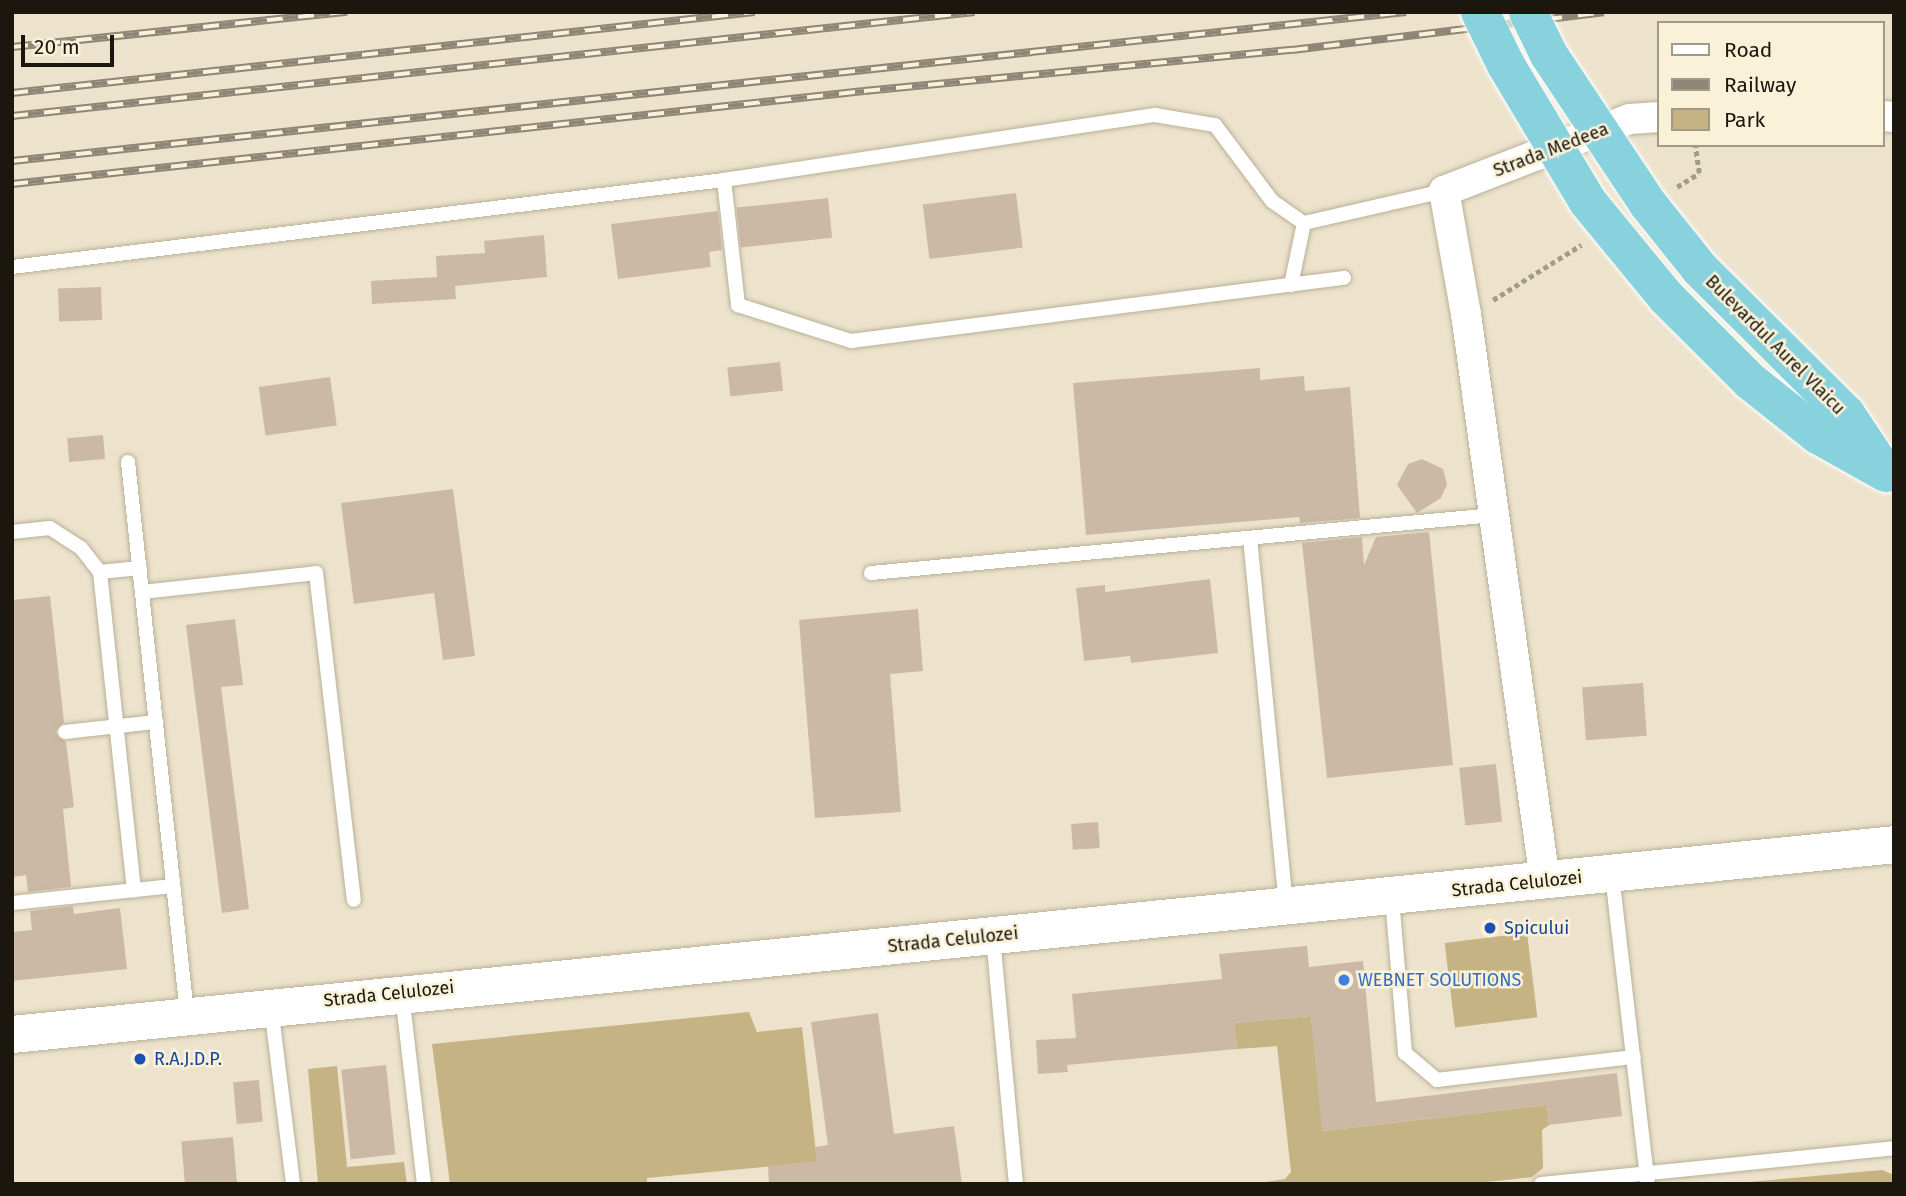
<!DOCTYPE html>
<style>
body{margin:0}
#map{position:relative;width:1906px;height:1196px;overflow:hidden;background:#ede3cc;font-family:"Fira Sans",sans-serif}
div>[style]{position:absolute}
.green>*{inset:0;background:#c5b383;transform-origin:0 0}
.building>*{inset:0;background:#cbb9a6;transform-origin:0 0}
.path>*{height:4.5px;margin-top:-2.25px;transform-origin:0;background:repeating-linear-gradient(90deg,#a29b89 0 5px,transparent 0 8.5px)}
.roads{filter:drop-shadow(0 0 2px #b9b099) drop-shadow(0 0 2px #b9b099)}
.service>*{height:14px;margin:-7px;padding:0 7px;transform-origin:7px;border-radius:7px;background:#fff}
.minor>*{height:30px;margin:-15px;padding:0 15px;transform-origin:15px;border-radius:15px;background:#fff}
.tertiary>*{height:37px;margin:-18.5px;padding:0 18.5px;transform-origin:18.5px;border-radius:18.5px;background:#fff}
.rail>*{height:8px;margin-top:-4px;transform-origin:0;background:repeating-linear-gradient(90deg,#faf1d9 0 16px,#8e8676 0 32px);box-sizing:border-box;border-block:2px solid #8e8676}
.bridges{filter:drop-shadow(0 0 2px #fff) drop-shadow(0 0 2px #fff)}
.primary-bridge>*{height:38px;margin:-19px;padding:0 19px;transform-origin:19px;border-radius:19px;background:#88d2de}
.dots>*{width:19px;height:19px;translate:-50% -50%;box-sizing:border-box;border:4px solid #faf1d9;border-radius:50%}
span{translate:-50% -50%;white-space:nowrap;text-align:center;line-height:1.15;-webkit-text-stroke:5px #faf1d9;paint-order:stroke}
.street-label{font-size:18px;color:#1b170f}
.transit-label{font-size:18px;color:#164399}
.left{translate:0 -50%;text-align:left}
.shop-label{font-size:18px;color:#366cbe}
.frame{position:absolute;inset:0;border:14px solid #1b170f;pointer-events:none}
.legend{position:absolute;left:1657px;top:21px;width:228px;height:126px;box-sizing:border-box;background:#faf1d9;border:2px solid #a19a88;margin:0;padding:9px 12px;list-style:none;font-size:21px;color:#1b170f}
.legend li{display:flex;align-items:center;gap:14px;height:35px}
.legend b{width:35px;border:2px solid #a19a88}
.scale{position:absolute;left:21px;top:35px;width:93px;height:32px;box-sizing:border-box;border:4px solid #1b170f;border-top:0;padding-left:9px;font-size:21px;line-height:24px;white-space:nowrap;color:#1b170f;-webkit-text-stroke:5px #faf1d9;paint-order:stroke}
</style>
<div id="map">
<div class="green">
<div style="left:1527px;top:933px;width:85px;height:83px;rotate:83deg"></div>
<div style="clip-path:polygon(749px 1012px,757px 1032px,802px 1027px,817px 1162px,647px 1178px,647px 1184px,450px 1184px,432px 1044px)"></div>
<div style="clip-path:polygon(1311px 1016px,1323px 1131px,1547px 1105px,1549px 1125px,1542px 1130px,1543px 1168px,1532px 1177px,1468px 1184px,1252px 1184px,1285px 1179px,1291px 1172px,1277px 1046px,1237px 1049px,1234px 1023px)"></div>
<div style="clip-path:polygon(337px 1066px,347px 1167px,404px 1162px,407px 1184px,318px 1184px,308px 1069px)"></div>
<div style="clip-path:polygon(1882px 1170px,1894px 1175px,1894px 1184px,1726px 1184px)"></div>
</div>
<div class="building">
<div style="left:1016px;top:193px;width:55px;height:94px;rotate:83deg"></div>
<div style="left:828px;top:198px;width:40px;height:92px;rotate:84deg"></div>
<div style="clip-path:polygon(718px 211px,722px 250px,709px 252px,711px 267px,618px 279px,611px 224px)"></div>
<div style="clip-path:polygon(544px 235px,547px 277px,455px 286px,456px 299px,372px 304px,371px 281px,437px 277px,436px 256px,485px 253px,484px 241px)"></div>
<div style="left:101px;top:287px;width:33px;height:43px;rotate:88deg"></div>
<div style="left:780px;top:362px;width:29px;height:53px;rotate:84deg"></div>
<div style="clip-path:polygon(1260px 368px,1260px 380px,1304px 376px,1305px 391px,1350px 387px,1360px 518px,1300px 523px,1299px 517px,1086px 535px,1073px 383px)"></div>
<div style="left:330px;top:377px;width:49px;height:72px;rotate:82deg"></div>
<div style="left:103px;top:435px;width:24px;height:36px;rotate:85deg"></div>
<div style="clip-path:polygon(1422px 459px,1443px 469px,1447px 484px,1441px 498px,1417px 513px,1397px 485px,1408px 464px)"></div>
<div style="clip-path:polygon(453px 489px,475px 656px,443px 660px,434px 593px,354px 604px,341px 503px)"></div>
<div style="clip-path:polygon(1429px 532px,1453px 765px,1327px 778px,1302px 543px,1362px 537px,1364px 565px,1376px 537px)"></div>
<div style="clip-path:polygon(1210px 579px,1218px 653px,1131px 663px,1130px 656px,1084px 661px,1076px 588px,1105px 585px,1105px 592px)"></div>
<div style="clip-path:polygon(50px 596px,64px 722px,55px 732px,66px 742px,74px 807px,63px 809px,71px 887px,28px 892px,26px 875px,12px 877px,12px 600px)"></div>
<div style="clip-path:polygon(918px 609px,923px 671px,890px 674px,901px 812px,815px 818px,799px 620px)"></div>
<div style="clip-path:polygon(235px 619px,243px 685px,221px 687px,249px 909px,222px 913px,186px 625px)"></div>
<div style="left:1643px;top:683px;width:53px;height:61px;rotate:86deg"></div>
<div style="left:1496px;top:764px;width:58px;height:37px;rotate:84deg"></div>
<div style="left:1098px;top:822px;width:26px;height:27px;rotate:86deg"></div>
<div style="clip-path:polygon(73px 906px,74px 914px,120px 908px,127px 969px,12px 981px,12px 932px,32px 930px,30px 911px)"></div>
<div style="clip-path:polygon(1307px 946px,1309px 967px,1363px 961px,1376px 1102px,1617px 1073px,1622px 1116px,1549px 1125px,1547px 1105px,1322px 1131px,1311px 1016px,1234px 1023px,1237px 1049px,1067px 1065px,1068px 1072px,1038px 1074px,1036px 1040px,1076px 1038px,1072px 994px,1222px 979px,1219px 954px)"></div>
<div style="clip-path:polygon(878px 1013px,894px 1134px,954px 1126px,962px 1184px,769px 1184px,768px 1166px,817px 1161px,815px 1147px,828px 1145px,811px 1022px)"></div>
<div style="left:386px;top:1065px;width:90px;height:45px;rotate:84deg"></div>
<div style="left:259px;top:1080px;width:42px;height:26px;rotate:85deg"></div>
<div style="left:233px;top:1137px;width:47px;height:52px;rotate:85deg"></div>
</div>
<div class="path">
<div style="left:1677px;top:187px;width:26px;rotate:-32deg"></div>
<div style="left:1699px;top:173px;width:28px;rotate:-98deg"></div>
<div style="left:1493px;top:300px;width:104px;rotate:-32deg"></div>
</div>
<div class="roads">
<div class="service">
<div style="left:724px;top:180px;width:126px;rotate:83.6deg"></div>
<div style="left:738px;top:305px;width:119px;rotate:17.7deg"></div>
<div style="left:851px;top:341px;width:497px;rotate:-7.3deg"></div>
<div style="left:12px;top:267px;width:717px;rotate:-6.97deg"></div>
<div style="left:724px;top:180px;width:436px;rotate:-8.6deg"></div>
<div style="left:1155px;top:115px;width:61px;rotate:9.5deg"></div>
<div style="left:1215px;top:125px;width:95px;rotate:53.1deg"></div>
<div style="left:1272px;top:201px;width:39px;rotate:35deg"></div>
<div style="left:1304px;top:223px;width:144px;rotate:-12.9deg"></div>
<div style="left:1291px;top:285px;width:63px;rotate:-78.2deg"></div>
<div style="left:128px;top:462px;width:555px;rotate:83.9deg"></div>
<div style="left:12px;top:532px;width:38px;rotate:-6deg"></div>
<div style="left:50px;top:528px;width:37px;rotate:33deg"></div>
<div style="left:81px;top:548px;width:31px;rotate:52deg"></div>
<div style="left:100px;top:572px;width:40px;rotate:-5.7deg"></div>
<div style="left:1250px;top:538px;width:370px;rotate:84.4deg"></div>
<div style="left:100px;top:572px;width:320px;rotate:83.9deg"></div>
<div style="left:871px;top:573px;width:626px;rotate:-5.32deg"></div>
<div style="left:142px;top:592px;width:175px;rotate:-6.2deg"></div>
<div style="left:316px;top:573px;width:329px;rotate:83.4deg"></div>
<div style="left:65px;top:732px;width:92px;rotate:-6.3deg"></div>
<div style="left:1612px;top:875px;width:311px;rotate:83.4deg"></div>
<div style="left:1392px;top:898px;width:156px;rotate:85.2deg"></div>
<div style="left:1405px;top:1053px;width:42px;rotate:40.2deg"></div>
<div style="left:1437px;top:1080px;width:198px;rotate:-6.7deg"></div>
<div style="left:12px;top:903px;width:162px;rotate:-6deg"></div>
<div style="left:993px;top:937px;width:248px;rotate:84.7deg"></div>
<div style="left:402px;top:994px;width:191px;rotate:83.4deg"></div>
<div style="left:271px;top:1007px;width:178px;rotate:82.9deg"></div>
<div style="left:1541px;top:1184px;width:355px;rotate:-5.8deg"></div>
</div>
<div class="minor">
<div style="left:1883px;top:116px;width:11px;rotate:5deg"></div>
<div style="left:1545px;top:881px;width:572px;rotate:-97.93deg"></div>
<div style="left:1466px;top:314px;width:125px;rotate:-100.1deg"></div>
<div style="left:1444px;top:191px;width:199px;rotate:-21.2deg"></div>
<div style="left:1630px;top:119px;width:29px;rotate:-4deg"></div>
</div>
<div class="tertiary">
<div style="left:12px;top:1034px;width:1892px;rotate:-5.76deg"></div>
</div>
</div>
<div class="rail">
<div style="left:12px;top:47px;width:337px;rotate:-6deg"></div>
<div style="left:12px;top:93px;width:747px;rotate:-6.22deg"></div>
<div style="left:12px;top:116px;width:968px;rotate:-6.17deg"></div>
<div style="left:12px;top:161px;width:1402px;rotate:-6.1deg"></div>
<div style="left:12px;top:184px;width:857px;rotate:-6.23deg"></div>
<div style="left:864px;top:91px;width:430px;rotate:-5.5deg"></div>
<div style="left:1292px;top:50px;width:314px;rotate:-6.9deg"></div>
</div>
<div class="bridges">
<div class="primary-bridge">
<div style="left:1480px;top:12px;width:59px;rotate:63.9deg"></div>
<div style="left:1506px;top:65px;width:160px;rotate:59.1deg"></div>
<div style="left:1588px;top:202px;width:123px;rotate:50.6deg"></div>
<div style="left:1666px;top:297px;width:119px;rotate:45deg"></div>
<div style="left:1750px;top:381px;width:87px;rotate:38.5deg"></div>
<div style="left:1818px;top:435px;width:78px;rotate:29.2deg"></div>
<div style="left:1528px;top:12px;width:48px;rotate:64deg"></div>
<div style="left:1549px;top:55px;width:179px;rotate:56.4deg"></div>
<div style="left:1648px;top:204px;width:83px;rotate:51.3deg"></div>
<div style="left:1700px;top:269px;width:206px;rotate:44.8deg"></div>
<div style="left:1846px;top:414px;width:61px;rotate:56.3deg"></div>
</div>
</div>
<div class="dots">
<div style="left:1490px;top:928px;background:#1a4fb4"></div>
<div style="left:1344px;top:980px;background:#3f7fe0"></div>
<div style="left:140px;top:1059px;background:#1a4fb4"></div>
</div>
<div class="street-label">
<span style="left:1551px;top:150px;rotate:-21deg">Strada Medeea</span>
<span style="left:1775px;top:345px;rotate:45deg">Bulevardul Aurel Vlaicu</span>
<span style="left:1517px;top:884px;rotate:-6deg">Strada Celulozei</span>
<span style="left:953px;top:940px;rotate:-6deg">Strada Celulozei</span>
<span style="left:389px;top:994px;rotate:-6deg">Strada Celulozei</span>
</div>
<div class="transit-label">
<span class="left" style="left:1504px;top:928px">Spicului</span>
<span class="left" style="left:154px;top:1059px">R.A.J.D.P.</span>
</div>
<div class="shop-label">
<span class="left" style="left:1358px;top:980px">WEBNET SOLUTIONS</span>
</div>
<div class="frame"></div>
<ul class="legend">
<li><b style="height:9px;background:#fff"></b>Road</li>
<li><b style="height:9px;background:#8e8676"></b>Railway</li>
<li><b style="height:19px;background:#c5b383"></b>Park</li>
</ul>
<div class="scale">20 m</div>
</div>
